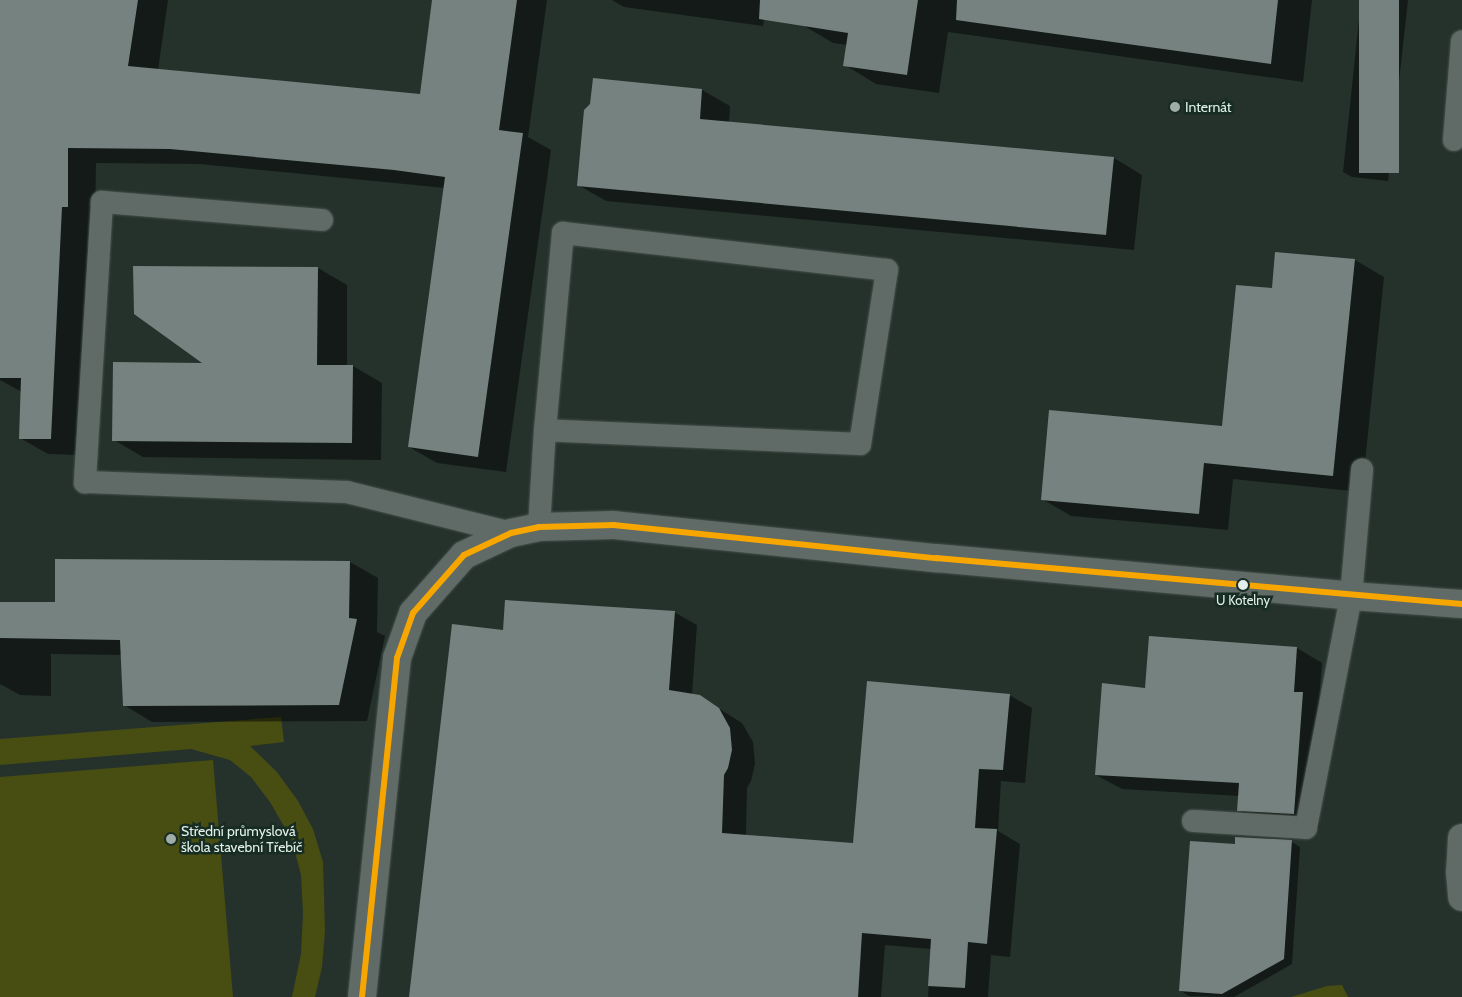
<!DOCTYPE html>
<meta charset="utf-8">
<style>
body{margin:0}
#map{position:relative;width:1462px;height:997px;overflow:hidden;background:#25322c;font-family:Cabin,sans-serif}
div>[style]{position:absolute}
.green>*{inset:0;background:#484d12}
.shadow>*{inset:0;background:#0007}
.building>*{inset:0;background:#76827f;transform-origin:0 0}
.roads{filter:drop-shadow(0 0 1px #45504b) drop-shadow(0 0 1px #45504b)}
.service>*{height:22px;margin:-11px;padding:0 11px;transform-origin:11px;border-radius:11px;background:#606a66}
.minor>*{height:28px;margin:-14px;padding:0 14px;transform-origin:14px;border-radius:14px;background:#606a66}
.secondary>*{height:28px;margin:-14px;padding:0 14px;transform-origin:14px;border-radius:14px;background:#606a66}
.bus-1>*{height:6px;margin:-3px;padding:0 3px;transform-origin:3px;border-radius:3px;background:#f7a600}
.dots>*{width:14px;height:14px;translate:-50% -50%;box-sizing:border-box;border:2px solid #172d23;border-radius:50%}
span{translate:-50% -50%;white-space:nowrap;text-align:center;line-height:1.15;-webkit-text-stroke:5px #172d23;paint-order:stroke}
.bus-label{font-size:13px;color:#e3f0e9}
.poi-label{font-size:14px;color:#e3f0e9}
.left{translate:0 -50%;text-align:left}
</style>
<div id="map">
<div class="green">
<div style="clip-path:polygon(281px 717px,284px 742px,250px 746px,277px 772px,298px 801px,313px 829px,323px 862px,325px 931px,322px 967px,315px 997px,292px 997px,301px 954px,303px 914px,301px 875px,292px 840px,270px 802px,251px 777px,230px 760px,191px 749px,0 765px,0 739px)"></div>
<div style="clip-path:polygon(213px 760px,233px 997px,0 997px,0 777px)"></div>
<div style="clip-path:polygon(1342px 985px,1348px 997px,1291px 997px,1327px 986px)"></div>
</div>
<div class="shadow">
<div style="clip-path:polygon(0 0,168px 0,158px 70px,421px 95px,433px 0,547px 0,528px 137px,551px 150px,506px 472px,437px 463px,409px 447px,445px 188px,199px 164px,96px 163px,95px 222px,79px 455px,48px 454px,20px 438px,22px 392px,0 380px)"></div>
<div style="clip-path:polygon(612px 0,767px 0,763px 26px,624px 7px)"></div>
<div style="clip-path:polygon(805px 0,1312px 0,1303px 82px,948px 32px,939px 93px,876px 84px,845px 65px,848px 45px,833px 43px,801px 24px)"></div>
<div style="clip-path:polygon(1361px 0,1408px 0,1388px 181px,1352px 177px,1343px 172px)"></div>
<div style="clip-path:polygon(702px 90px,730px 106px,729px 123px,1114px 158px,1142px 175px,1134px 250px,606px 201px,578px 185px)"></div>
<div style="clip-path:polygon(1355px 260px,1384px 277px,1362px 492px,1233px 479px,1228px 530px,1071px 516px,1042px 499px,1223px 427px)"></div>
<div style="clip-path:polygon(318px 268px,347px 285px,347px 366px,353px 366px,382px 383px,381px 460px,143px 457px,114px 440px,206px 365px)"></div>
<div style="clip-path:polygon(350px 562px,378px 578px,377px 632px,385px 636px,367px 721px,152px 722px,124px 705px,122px 655px,51px 654px,51px 696px,20px 695px,0 684px,0 603px,56px 604px)"></div>
<div style="clip-path:polygon(674px 612px,697px 625px,692px 695px,699px 696px,742px 723px,753px 742px,755px 764px,751px 781px,747px 788px,746px 836px,854px 844px,1009px 695px,1032px 708px,1025px 783px,1001px 781px,998px 831px,1020px 844px,1010px 957px,991px 955px,988px 997px,928px 997px,931px 949px,885px 945px,881px 997px,410px 997px,504px 631px)"></div>
<div style="clip-path:polygon(1297px 648px,1322px 663px,1319px 704px,1328px 708px,1319px 828px,1264px 825px,1238px 810px,1239px 796px,1122px 789px,1096px 775px,1146px 689px)"></div>
<div style="clip-path:polygon(1292px 842px,1300px 847px,1292px 964px,1234px 997px,1189px 996px,1181px 991px,1236px 846px)"></div>
</div>
<div class="building">
<div style="clip-path:polygon(0 0,138px 0,128px 66px,420px 94px,432px 0,517px 0,499px 130px,523px 133px,478px 457px,408px 447px,445px 177px,394px 170px,170px 149px,68px 148px,68px 207px,62px 207px,51px 439px,19px 439px,21px 378px,0 378px)"></div>
<div style="clip-path:polygon(760px 0,918px 0,907px 75px,843px 66px,848px 33px,759px 19px)"></div>
<div style="clip-path:polygon(957px 0,1278px 0,1271px 64px,956px 20px)"></div>
<div style="left:1359px;top:0;width:40px;height:173px"></div>
<div style="clip-path:polygon(593px 78px,702px 89px,700px 119px,1114px 157px,1106px 235px,577px 186px,584px 110px,590px 104px)"></div>
<div style="clip-path:polygon(1275px 252px,1355px 259px,1333px 476px,1204px 463px,1199px 514px,1041px 500px,1049px 410px,1222px 426px,1236px 285px,1272px 288px)"></div>
<div style="clip-path:polygon(133px 266px,318px 267px,317px 365px,353px 365px,352px 443px,112px 441px,113px 362px,202px 363px,134px 314px)"></div>
<div style="clip-path:polygon(55px 559px,350px 561px,349px 618px,357px 619px,339px 705px,123px 706px,120px 640px,0 638px,0 602px,55px 602px)"></div>
<div style="clip-path:polygon(505px 600px,675px 611px,669px 690px,700px 695px,719px 708px,730px 728px,732px 750px,728px 768px,724px 775px,722px 833px,853px 843px,867px 681px,1010px 694px,1003px 770px,979px 769px,975px 828px,997px 829px,987px 944px,968px 942px,965px 988px,928px 986px,931px 939px,862px 933px,858px 997px,409px 997px,452px 624px,503px 630px)"></div>
<div style="clip-path:polygon(1149px 636px,1297px 647px,1294px 692px,1303px 692px,1294px 814px,1237px 811px,1239px 783px,1095px 775px,1102px 683px,1145px 688px)"></div>
<div style="clip-path:polygon(1235px 837px,1292px 840px,1284px 959px,1222px 994px,1179px 991px,1190px 841px,1235px 844px)"></div>
</div>
<div class="roads">
<div class="service">
<div style="left:1454px;top:140px;width:99px;rotate:-85.4deg"></div>
<div style="left:322px;top:220px;width:221px;rotate:-175.3deg"></div>
<div style="left:102px;top:202px;width:281px;rotate:93.5deg"></div>
<div style="left:85px;top:482px;width:262px;rotate:2.2deg"></div>
<div style="left:347px;top:492px;width:169px;rotate:14deg"></div>
<div style="left:539px;top:527px;width:97px;rotate:-86.5deg"></div>
<div style="left:545px;top:430px;width:198px;rotate:-84.8deg"></div>
<div style="left:563px;top:233px;width:326px;rotate:6.5deg"></div>
<div style="left:887px;top:270px;width:176px;rotate:98.8deg"></div>
<div style="left:860px;top:444px;width:315px;rotate:-177.5deg"></div>
<div style="left:1193px;top:821px;width:113px;rotate:3.5deg"></div>
<div style="left:1306px;top:828px;width:236px;rotate:-79deg"></div>
<div style="left:1351px;top:596px;width:127px;rotate:-85deg"></div>
</div>
<div class="minor">
<div style="left:362px;top:997px;width:341px;rotate:-84.1deg"></div>
<div style="left:397px;top:658px;width:48px;rotate:-70.4deg"></div>
<div style="left:413px;top:613px;width:77px;rotate:-48.7deg"></div>
<div style="left:464px;top:555px;width:52px;rotate:-25.1deg"></div>
<div style="left:511px;top:533px;width:29px;rotate:-12deg"></div>
<div style="left:539px;top:527px;width:75px;rotate:-1.5deg"></div>
<div style="left:614px;top:525px;width:324px;rotate:5.9deg"></div>
<div style="left:936px;top:558px;width:417px;rotate:5.2deg"></div>
<div style="left:1351px;top:596px;width:111px;rotate:4.1deg"></div>
</div>
<div class="secondary">
<div style="left:1462px;top:838px;width:34px;rotate:93deg"></div>
<div style="left:1460px;top:872px;width:25px;rotate:85deg"></div>
</div>
</div>
<div class="bus-1">
<div style="left:362px;top:997px;width:341px;rotate:-84.1deg"></div>
<div style="left:397px;top:658px;width:48px;rotate:-70.4deg"></div>
<div style="left:413px;top:613px;width:77px;rotate:-48.7deg"></div>
<div style="left:464px;top:555px;width:52px;rotate:-25.1deg"></div>
<div style="left:511px;top:533px;width:29px;rotate:-12deg"></div>
<div style="left:539px;top:527px;width:75px;rotate:-1.5deg"></div>
<div style="left:614px;top:525px;width:324px;rotate:5.9deg"></div>
<div style="left:936px;top:558px;width:528px;rotate:5deg"></div>
</div>
<div class="dots">
<div style="left:1175px;top:107px;background:#a0aea7"></div>
<div style="left:1243px;top:585px;background:#e3f0e9"></div>
<div style="left:171px;top:839px;background:#a0aea7"></div>
</div>
<div class="bus-label">
<span style="left:1243px;top:600px">U Kotelny</span>
</div>
<div class="poi-label">
<span class="left" style="left:1185px;top:107px">Internát</span>
<span class="left" style="left:181px;top:839px">Střední průmyslová<br>škola stavební Třebíč</span>
</div>
</div>
